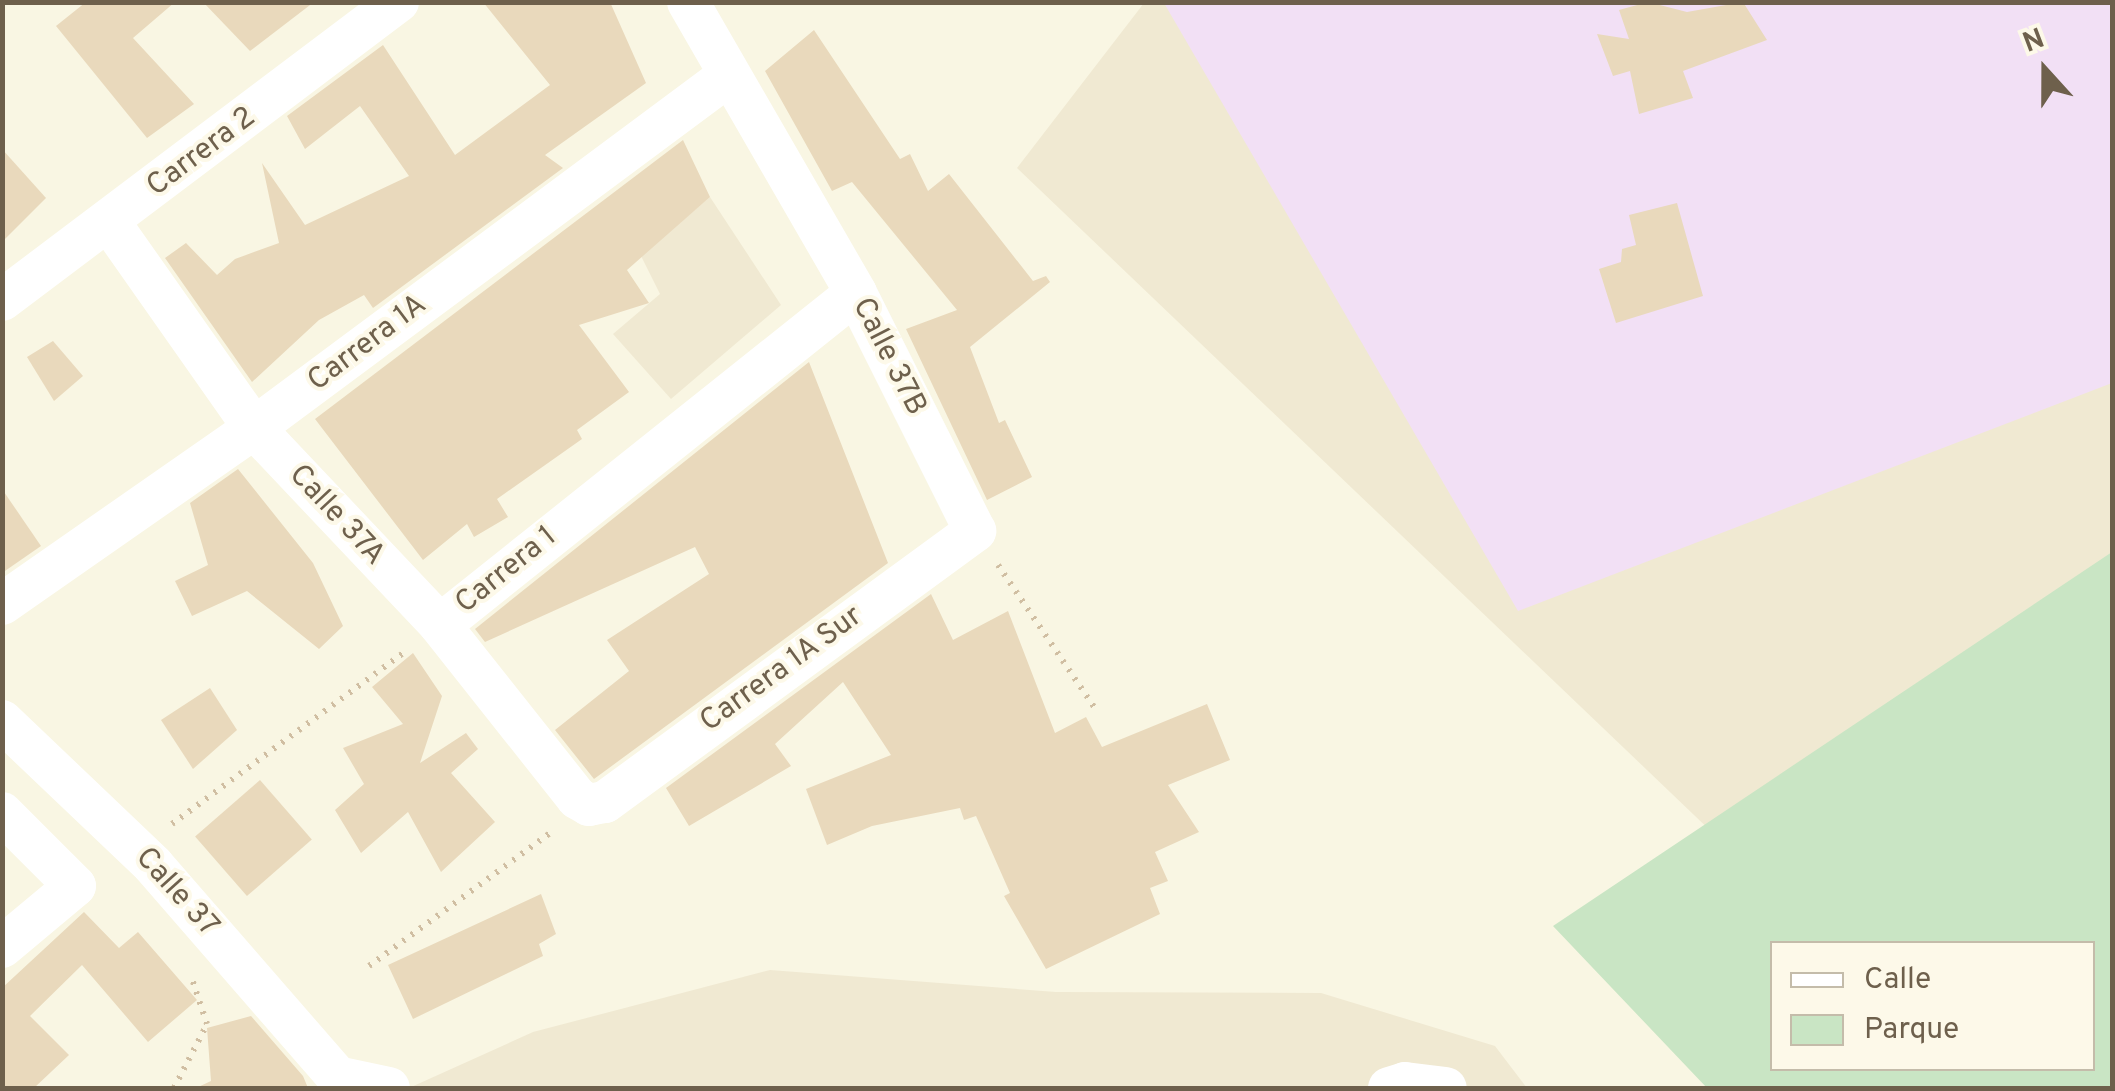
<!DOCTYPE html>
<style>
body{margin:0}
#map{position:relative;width:2115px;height:1091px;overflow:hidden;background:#f9f6e3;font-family:Overpass,sans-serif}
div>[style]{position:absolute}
.residential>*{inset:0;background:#f0e9d2}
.education>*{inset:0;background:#f2e0f5}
.green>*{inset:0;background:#c9e5c4}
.building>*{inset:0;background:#e9d9bc;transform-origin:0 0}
.path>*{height:6px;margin-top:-3px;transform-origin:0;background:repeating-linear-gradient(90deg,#d0bea2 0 2.5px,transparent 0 10.5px)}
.minor>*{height:42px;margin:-21px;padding:0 21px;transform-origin:21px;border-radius:21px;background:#fff}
span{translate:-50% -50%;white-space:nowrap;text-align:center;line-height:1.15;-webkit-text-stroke:8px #fdf9e9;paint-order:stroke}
.street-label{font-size:30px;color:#6e604c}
.frame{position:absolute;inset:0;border:5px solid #6e604c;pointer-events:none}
.legend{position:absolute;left:1770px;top:941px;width:325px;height:130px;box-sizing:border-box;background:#fdf9e9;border:2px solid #c4bcaa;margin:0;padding:12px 18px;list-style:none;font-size:30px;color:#6e604c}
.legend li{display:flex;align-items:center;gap:20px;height:50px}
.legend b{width:50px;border:2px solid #c4bcaa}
.north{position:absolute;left:1995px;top:20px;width:100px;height:100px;-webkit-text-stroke:8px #fdf9e9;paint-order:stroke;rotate:339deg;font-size:28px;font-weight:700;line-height:40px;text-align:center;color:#6e604c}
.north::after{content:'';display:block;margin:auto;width:35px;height:45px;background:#6e604c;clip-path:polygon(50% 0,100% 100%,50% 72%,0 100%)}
</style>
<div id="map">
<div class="residential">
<div style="clip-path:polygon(1144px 3px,2112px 3px,2112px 1088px,2092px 1068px,2092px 944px,1828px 943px,1017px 168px)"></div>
<div style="clip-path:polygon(710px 197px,781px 305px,671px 399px,613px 334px,660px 294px,641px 256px)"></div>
<div style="clip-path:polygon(770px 970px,1056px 992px,1321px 993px,1495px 1046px,1527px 1088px,409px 1088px,533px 1032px)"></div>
</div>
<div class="education">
<div style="clip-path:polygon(1164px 3px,2112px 3px,2112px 383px,1518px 611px)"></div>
</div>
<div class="green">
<div style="clip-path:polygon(evenodd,2112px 552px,2112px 1088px,1707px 1088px,1553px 926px,2112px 552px,1772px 944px,2092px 944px,2092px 1068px,1772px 1068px,1772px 944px)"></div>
</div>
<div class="building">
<div style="clip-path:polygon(86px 2px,175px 2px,133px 38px,194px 104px,147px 138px,56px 26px)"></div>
<div style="clip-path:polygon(203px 2px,314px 2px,250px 51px)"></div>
<div style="clip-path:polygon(483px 2px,610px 2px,646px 83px,545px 155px,563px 168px,373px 308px,364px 295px,319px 320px,252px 382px,165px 258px,186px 243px,217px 275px,235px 259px,279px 243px,262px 163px,305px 225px,409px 176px,360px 106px,305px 149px,287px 116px,383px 45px,455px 155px,550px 85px)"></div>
<div style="clip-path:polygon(1648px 2px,1687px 12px,1743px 2px,1767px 40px,1683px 71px,1693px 98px,1639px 114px,1630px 71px,1613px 76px,1597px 34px,1629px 39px,1619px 10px)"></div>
<div style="clip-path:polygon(814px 30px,900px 159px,910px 154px,928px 191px,949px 174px,1033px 281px,1046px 276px,1050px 282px,970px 347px,999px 423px,1005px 420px,1032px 477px,987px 500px,906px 329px,957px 310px,852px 182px,832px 191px,765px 71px)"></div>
<div style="clip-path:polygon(683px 140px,710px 197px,627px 270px,649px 303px,579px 325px,629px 392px,577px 430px,582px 439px,497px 499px,508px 517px,474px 537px,467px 524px,423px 560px,315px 419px)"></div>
<div style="clip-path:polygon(2px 149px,46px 198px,2px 242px)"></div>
<div style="clip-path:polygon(1677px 203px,1703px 296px,1616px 323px,1599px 269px,1621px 262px,1622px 249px,1636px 245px,1629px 215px)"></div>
<div style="clip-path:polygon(53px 341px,83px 376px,54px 401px,27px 357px)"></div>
<div style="clip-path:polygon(809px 362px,888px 563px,594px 779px,555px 730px,629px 671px,607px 640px,709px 574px,695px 547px,485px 642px,475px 629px)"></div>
<div style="clip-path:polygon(238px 469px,313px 563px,343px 626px,319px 649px,247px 591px,192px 616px,175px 581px,208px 565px,190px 503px)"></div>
<div style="clip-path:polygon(2px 489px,41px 546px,2px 573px)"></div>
<div style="clip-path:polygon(931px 594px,953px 640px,1008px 611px,1055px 733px,1086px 717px,1102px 747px,1207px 704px,1230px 760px,1168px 785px,1199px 832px,1155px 852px,1168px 881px,1150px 888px,1160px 914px,1046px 969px,1004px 896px,1010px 893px,976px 816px,964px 820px,960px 808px,872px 826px,827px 845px,806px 789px,891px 755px,843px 682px,775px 744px,791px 766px,689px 826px,666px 788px)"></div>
<div style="clip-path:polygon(413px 653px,442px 696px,420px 763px,466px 733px,478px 749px,451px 773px,495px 822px,441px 872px,408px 812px,361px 853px,335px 810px,364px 784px,343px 748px,403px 724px,372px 687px)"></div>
<div style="clip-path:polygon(210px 688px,237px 730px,193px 769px,161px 720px)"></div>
<div style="left:260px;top:780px;width:79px;height:86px;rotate:49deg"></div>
<div style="clip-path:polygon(541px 894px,556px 934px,539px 944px,543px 956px,413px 1019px,388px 965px)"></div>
<div style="clip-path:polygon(84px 912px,119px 948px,138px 932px,197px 1000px,148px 1042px,82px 965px,30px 1016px,69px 1055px,34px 1088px,2px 1088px,2px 988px)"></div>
<div style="clip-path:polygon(251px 1016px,303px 1076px,308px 1088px,196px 1088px,211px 1081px,207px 1028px)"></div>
</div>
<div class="path">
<div style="left:998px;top:565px;width:171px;rotate:55.9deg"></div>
<div style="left:172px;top:824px;width:292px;rotate:-36.5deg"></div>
<div style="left:369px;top:966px;width:228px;rotate:-36.3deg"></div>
<div style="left:174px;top:1088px;width:72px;rotate:-62.7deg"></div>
<div style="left:207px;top:1024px;width:47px;rotate:-108.4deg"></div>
</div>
<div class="minor">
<div style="left:110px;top:223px;width:251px;rotate:54.9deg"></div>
<div style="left:254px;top:428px;width:271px;rotate:46.6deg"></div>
<div style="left:440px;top:625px;width:221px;rotate:51.6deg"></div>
<div style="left:577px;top:798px;width:14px;rotate:30deg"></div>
<div style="left:589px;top:805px;width:16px;rotate:-11deg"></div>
<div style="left:605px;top:802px;width:459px;rotate:-36.2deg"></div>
<div style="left:975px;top:531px;width:266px;rotate:-116.6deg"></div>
<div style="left:856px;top:293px;width:336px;rotate:-120deg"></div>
<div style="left:2px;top:300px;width:496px;rotate:-37deg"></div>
<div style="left:2px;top:604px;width:307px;rotate:-34.9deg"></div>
<div style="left:254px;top:428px;width:590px;rotate:-36.6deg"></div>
<div style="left:440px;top:625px;width:532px;rotate:-38.59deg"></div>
<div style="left:2px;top:721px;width:209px;rotate:43.6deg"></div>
<div style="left:153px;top:865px;width:281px;rotate:49deg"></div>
<div style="left:337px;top:1077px;width:53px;rotate:11.9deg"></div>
<div style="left:2px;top:813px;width:103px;rotate:45deg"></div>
<div style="left:75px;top:886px;width:95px;rotate:140.1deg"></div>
<div style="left:1389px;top:1088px;width:17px;rotate:-17deg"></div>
<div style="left:1405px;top:1083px;width:41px;rotate:7deg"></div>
</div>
<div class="street-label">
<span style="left:202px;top:153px;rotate:-37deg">Carrera 2</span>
<span style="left:368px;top:344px;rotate:-37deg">Carrera 1A</span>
<span style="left:888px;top:357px;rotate:63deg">Calle 37B</span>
<span style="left:336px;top:516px;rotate:47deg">Calle 37A</span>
<span style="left:507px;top:571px;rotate:-39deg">Carrera 1</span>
<span style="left:782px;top:670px;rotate:-36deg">Carrera 1A Sur</span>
<span style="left:176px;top:893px;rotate:48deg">Calle 37</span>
</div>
<div class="frame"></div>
<ul class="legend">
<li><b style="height:12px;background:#fff"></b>Calle</li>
<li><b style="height:28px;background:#c9e5c4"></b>Parque</li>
</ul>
<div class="north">N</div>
</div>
